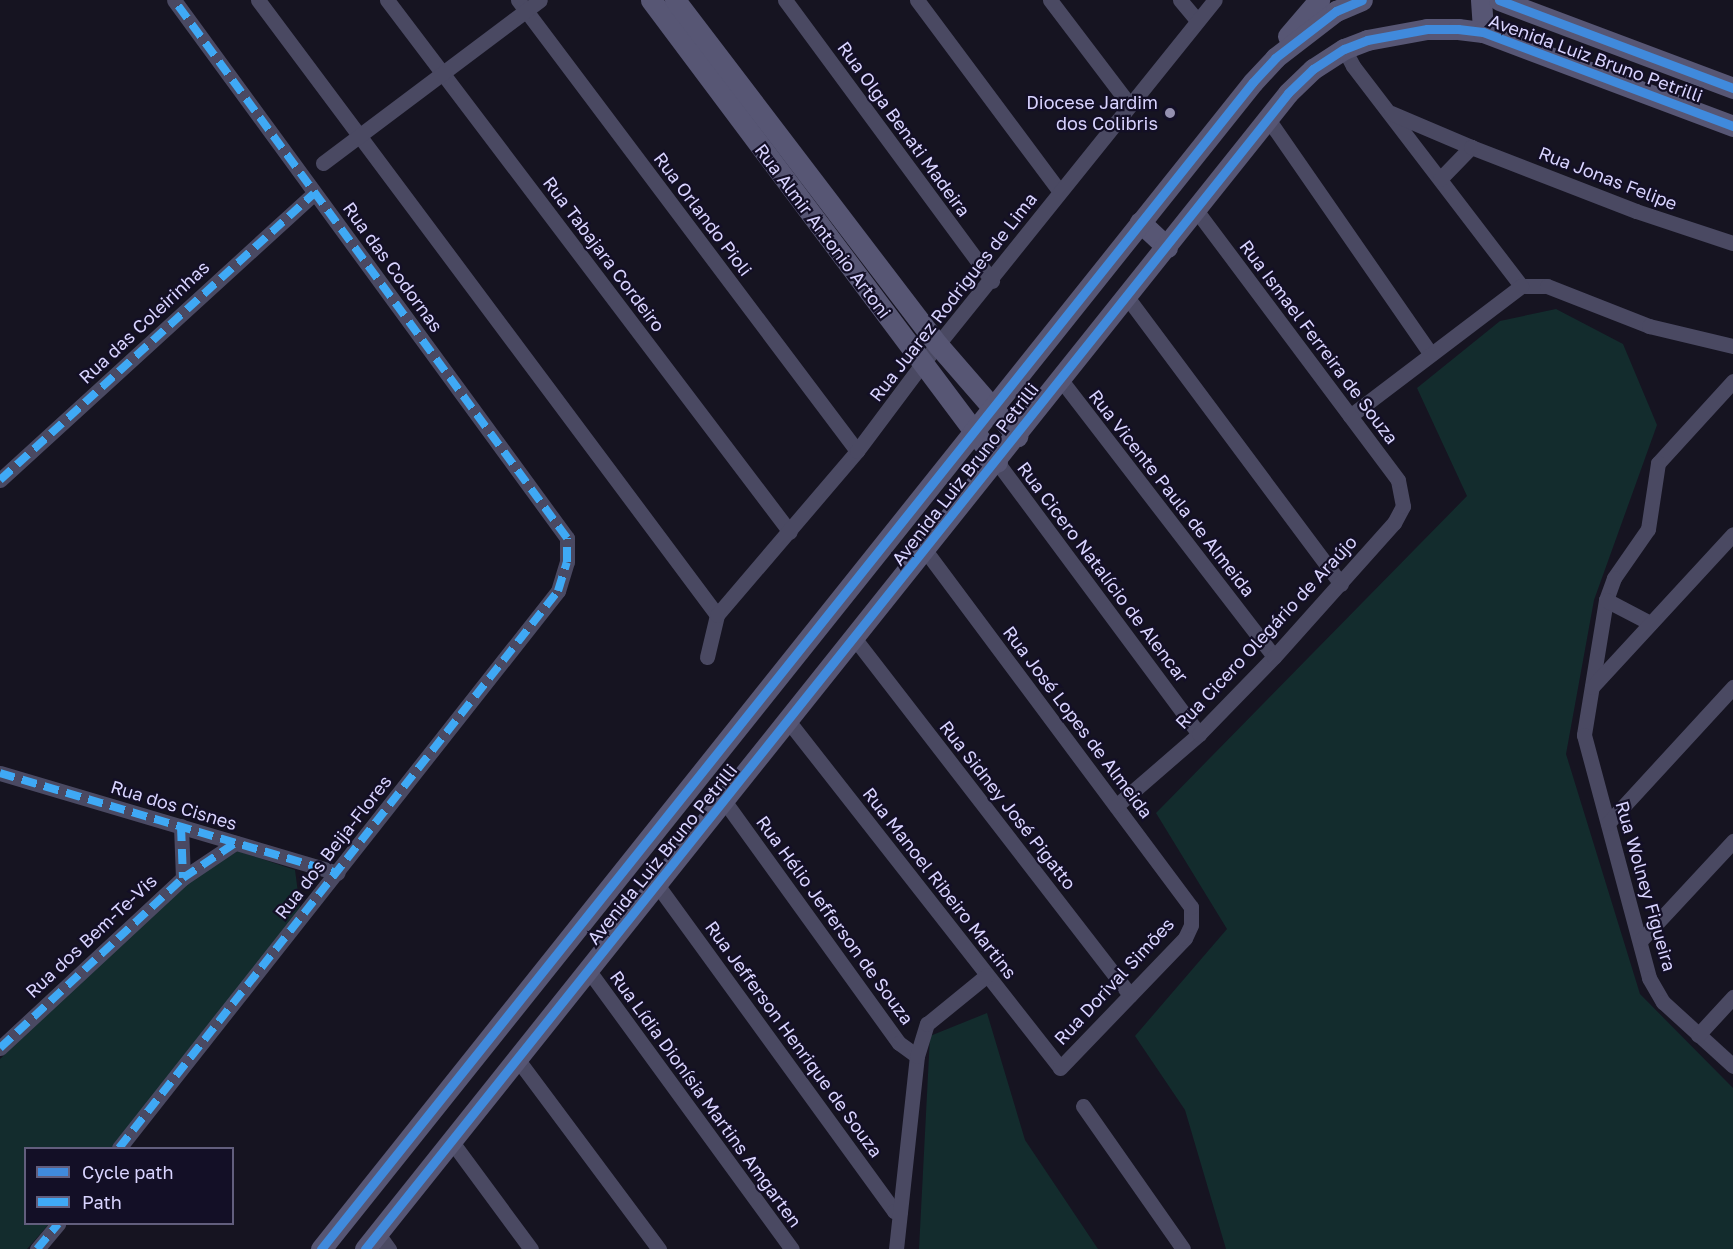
<!DOCTYPE html>
<meta charset="utf-8">
<style>
body{margin:0}
#map{position:relative;width:1733px;height:1249px;overflow:hidden;background:#161421;font-family:"Golos Text",sans-serif}
div>[style]{position:absolute}
.green>*{inset:0;background:#132c2d}
.street>*{height:15px;margin:-7.5px;padding:0 7.5px;transform-origin:7.5px;border-radius:7.5px;background:#4a4962}
.secondary>*{height:21px;margin:-10.5px;padding:0 10.5px;transform-origin:10.5px;border-radius:10.5px;background:#575674}
.quiet>*{height:8px;margin-top:-4px;transform-origin:0;background:repeating-linear-gradient(90deg,#3fa9f5 0 15px,transparent 0 23px)}
.cycleway>*{height:9px;margin:-4.5px;padding:0 4.5px;transform-origin:4.5px;border-radius:4.5px;background:#408adc}
.dots>*{width:16px;height:16px;translate:-50% -50%;box-sizing:border-box;border:3px solid #130f26;border-radius:50%}
span{translate:-50% -50%;white-space:nowrap;text-align:center;line-height:1.15;-webkit-text-stroke:4.5px #130f26;paint-order:stroke}
.street-label{font-size:18px;color:#d9d4ff}
.poi-label{font-size:18px;color:#d9d4ff}
.right{translate:-100% -50%;text-align:right}
.legend{position:absolute;left:24px;top:1147px;width:210px;height:78px;box-sizing:border-box;background:#130f26;border:2px solid #625e7d;margin:0;padding:8px 10px;list-style:none;font-size:18px;color:#d9d4ff}
.legend li{display:flex;align-items:center;gap:12px;height:30px}
.legend b{width:30px;border:2px solid #625e7d}
</style>
<div id="map">
<div class="green">
<div style="clip-path:polygon(1556px 309px,1623px 344px,1657px 425px,1594px 600px,1566px 754px,1640px 994px,1733px 1088px,1733px 1249px,1226px 1249px,1185px 1110px,1135px 1036px,1227px 929px,1156px 813px,1467px 496px,1417px 388px,1500px 321px)"></div>
<div style="clip-path:polygon(238px 851px,295px 870px,300px 908px,214px 1024px,111px 1148px,26px 1148px,26px 1224px,49px 1224px,27px 1249px,0 1249px,0 1059px,190px 879px)"></div>
<div style="clip-path:polygon(987px 1013px,1025px 1140px,1098px 1249px,919px 1249px,930px 1036px)"></div>
</div>
<div class="street">
<div style="left:258px;top:0;width:767px;rotate:53.26deg"></div>
<div style="left:387px;top:0;width:667px;rotate:52.86deg"></div>
<div style="left:518px;top:0;width:564px;rotate:53.07deg"></div>
<div style="left:785px;top:0;width:349px;rotate:53.6deg"></div>
<div style="left:917px;top:0;width:239px;rotate:53.3deg"></div>
<div style="left:1050px;top:0;width:131px;rotate:52.8deg"></div>
<div style="left:1180px;top:0;width:26px;rotate:50deg"></div>
<div style="left:1344px;top:49px;width:19px;rotate:62deg"></div>
<div style="left:1353px;top:66px;width:277px;rotate:52.6deg"></div>
<div style="left:1391px;top:113px;width:87px;rotate:23deg"></div>
<div style="left:1268px;top:119px;width:286px;rotate:55.3deg"></div>
<div style="left:323px;top:163px;width:271px;rotate:-36.9deg"></div>
<div style="left:1440px;top:179px;width:45px;rotate:-45.9deg"></div>
<div style="left:1471px;top:147px;width:177px;rotate:21.2deg"></div>
<div style="left:1636px;top:211px;width:102px;rotate:18.3deg"></div>
<div style="left:1521px;top:286px;width:26px"></div>
<div style="left:1547px;top:286px;width:110px;rotate:21.4deg"></div>
<div style="left:1649px;top:326px;width:86px;rotate:13.4deg"></div>
<div style="left:1127px;top:297px;width:358px;rotate:53.3deg"></div>
<div style="left:1061px;top:380px;width:349px;rotate:52.4deg"></div>
<div style="left:1733px;top:381px;width:111px;rotate:132.4deg"></div>
<div style="left:1658px;top:463px;width:67px;rotate:98.6deg"></div>
<div style="left:1648px;top:529px;width:60px;rotate:124.8deg"></div>
<div style="left:1614px;top:578px;width:23px;rotate:110deg"></div>
<div style="left:1606px;top:600px;width:137px;rotate:99.3deg"></div>
<div style="left:1584px;top:735px;width:252px;rotate:75deg"></div>
<div style="left:1649px;top:978px;width:28px;rotate:60deg"></div>
<div style="left:1663px;top:1002px;width:95px;rotate:42.4deg"></div>
<div style="left:1350px;top:416px;width:215px;rotate:-37.2deg"></div>
<div style="left:997px;top:462px;width:339px;rotate:53.4deg"></div>
<div style="left:0;top:480px;width:425px;rotate:-42.4deg"></div>
<div style="left:1606px;top:600px;width:50px;rotate:27.6deg"></div>
<div style="left:855px;top:639px;width:450px;rotate:52.3deg"></div>
<div style="left:707px;top:657px;width:43px;rotate:-76.6deg"></div>
<div style="left:717px;top:615px;width:216px;rotate:-49.5deg"></div>
<div style="left:857px;top:451px;width:109px;rotate:-53.2deg"></div>
<div style="left:922px;top:364px;width:467px;rotate:-51.2deg"></div>
<div style="left:1592px;top:687px;width:208px;rotate:-47.3deg"></div>
<div style="left:789px;top:722px;width:439px;rotate:51.9deg"></div>
<div style="left:1060px;top:1068px;width:180px;rotate:-46.1deg"></div>
<div style="left:1185px;top:938px;width:14px;rotate:-65deg"></div>
<div style="left:1191px;top:925px;width:18px;rotate:-90deg"></div>
<div style="left:1191px;top:907px;width:444px;rotate:-126.7deg"></div>
<div style="left:0;top:773px;width:352px;rotate:16.5deg"></div>
<div style="left:725px;top:802px;width:297px;rotate:54.2deg"></div>
<div style="left:899px;top:1043px;width:22px;rotate:36deg"></div>
<div style="left:1116px;top:806px;width:110px;rotate:-40.9deg"></div>
<div style="left:1199px;top:734px;width:107px;rotate:-45.8deg"></div>
<div style="left:1274px;top:657px;width:180px;rotate:-48.2deg"></div>
<div style="left:1394px;top:523px;width:19px;rotate:-62deg"></div>
<div style="left:1403px;top:506px;width:26px;rotate:-101deg"></div>
<div style="left:1398px;top:480px;width:337px;rotate:-126.8deg"></div>
<div style="left:1608px;top:823px;width:185px;rotate:-47.4deg"></div>
<div style="left:181px;top:826px;width:52px;rotate:87.8deg"></div>
<div style="left:658px;top:886px;width:402px;rotate:54deg"></div>
<div style="left:894px;top:1211px;width:6px;rotate:9deg"></div>
<div style="left:1642px;top:939px;width:134px;rotate:-47.1deg"></div>
<div style="left:589px;top:971px;width:344px;rotate:53.9deg"></div>
<div style="left:1698px;top:1035px;width:52px;rotate:-47.4deg"></div>
<div style="left:0;top:1048px;width:250px;rotate:-42.9deg"></div>
<div style="left:183px;top:878px;width:63px;rotate:-33.9deg"></div>
<div style="left:518px;top:1060px;width:236px;rotate:53.3deg"></div>
<div style="left:1083px;top:1106px;width:174px;rotate:55deg"></div>
<div style="left:452px;top:1142px;width:133px;rotate:53.6deg"></div>
<div style="left:119px;top:1148px;width:709px;rotate:-51.76deg"></div>
<div style="left:558px;top:591px;width:30px;rotate:-73deg"></div>
<div style="left:567px;top:562px;width:24px;rotate:-90deg"></div>
<div style="left:567px;top:538px;width:666px;rotate:-126.15deg"></div>
<div style="left:378px;top:1234px;width:19px;rotate:54deg"></div>
<div style="left:37px;top:1249px;width:33px;rotate:-50deg"></div>
<div style="left:896px;top:1249px;width:194px;rotate:-83.8deg"></div>
<div style="left:917px;top:1056px;width:34px;rotate:-73deg"></div>
<div style="left:927px;top:1024px;width:77px;rotate:-39.2deg"></div>
</div>
<div class="secondary">
<div style="left:651px;top:0;width:577px;rotate:53.17deg"></div>
<div style="left:675px;top:0;width:434px;rotate:52.7deg"></div>
<div style="left:938px;top:345px;width:121px;rotate:49deg"></div>
<div style="left:1481px;top:0;width:32px;rotate:86deg"></div>
<div style="left:1499px;top:0;width:250px;rotate:20.6deg"></div>
<div style="left:1288px;top:36px;width:48px;rotate:-49.3deg"></div>
<div style="left:1140px;top:222px;width:37px;rotate:43deg"></div>
<div style="left:321px;top:1249px;width:1493px;rotate:-51.39deg"></div>
<div style="left:1253px;top:82px;width:33px;rotate:-47deg"></div>
<div style="left:1275px;top:58px;width:77px;rotate:-37.6deg"></div>
<div style="left:1336px;top:11px;width:28px;rotate:-23deg"></div>
<div style="left:365px;top:1249px;width:1479px;rotate:-51.39deg"></div>
<div style="left:1288px;top:93px;width:35px;rotate:-44deg"></div>
<div style="left:1313px;top:69px;width:37px;rotate:-33deg"></div>
<div style="left:1344px;top:49px;width:25px;rotate:-21deg"></div>
<div style="left:1367px;top:40px;width:61px;rotate:-10.4deg"></div>
<div style="left:1427px;top:29px;width:31px"></div>
<div style="left:1458px;top:29px;width:25px;rotate:7deg"></div>
<div style="left:1483px;top:32px;width:267px;rotate:20.6deg"></div>
</div>
<div class="quiet">
<div style="left:0;top:480px;width:425px;rotate:-42.4deg"></div>
<div style="left:0;top:773px;width:352px;rotate:16.5deg"></div>
<div style="left:181px;top:826px;width:52px;rotate:87.8deg"></div>
<div style="left:0;top:1048px;width:250px;rotate:-42.9deg"></div>
<div style="left:183px;top:878px;width:63px;rotate:-33.9deg"></div>
<div style="left:119px;top:1148px;width:709px;rotate:-51.76deg"></div>
<div style="left:558px;top:591px;width:30px;rotate:-73deg"></div>
<div style="left:567px;top:562px;width:24px;rotate:-90deg"></div>
<div style="left:567px;top:538px;width:666px;rotate:-126.15deg"></div>
<div style="left:37px;top:1249px;width:33px;rotate:-50deg"></div>
</div>
<div class="cycleway">
<div style="left:1499px;top:0;width:250px;rotate:20.6deg"></div>
<div style="left:321px;top:1249px;width:1493px;rotate:-51.39deg"></div>
<div style="left:1253px;top:82px;width:33px;rotate:-47deg"></div>
<div style="left:1275px;top:58px;width:77px;rotate:-37.6deg"></div>
<div style="left:1336px;top:11px;width:28px;rotate:-23deg"></div>
<div style="left:365px;top:1249px;width:1479px;rotate:-51.39deg"></div>
<div style="left:1288px;top:93px;width:35px;rotate:-44deg"></div>
<div style="left:1313px;top:69px;width:37px;rotate:-33deg"></div>
<div style="left:1344px;top:49px;width:25px;rotate:-21deg"></div>
<div style="left:1367px;top:40px;width:61px;rotate:-10.4deg"></div>
<div style="left:1427px;top:29px;width:31px"></div>
<div style="left:1458px;top:29px;width:25px;rotate:7deg"></div>
<div style="left:1483px;top:32px;width:267px;rotate:20.6deg"></div>
</div>
<div class="dots">
<div style="left:1170px;top:113px;background:#9591b1"></div>
</div>
<div class="street-label">
<span style="left:1596px;top:58px;rotate:20deg">Avenida Luiz Bruno Petrilli</span>
<span style="left:904px;top:129px;rotate:54deg">Rua Olga Benati Madeira</span>
<span style="left:1608px;top:178px;rotate:21deg">Rua Jonas Felipe</span>
<span style="left:703px;top:214px;rotate:53deg">Rua Orlando Pioli</span>
<span style="left:823px;top:231px;rotate:53deg">Rua Almir Antonio Artoni</span>
<span style="left:604px;top:254px;rotate:53deg">Rua Tabajara Cordeiro</span>
<span style="left:393px;top:267px;rotate:54deg">Rua das Codornas</span>
<span style="left:953px;top:297px;rotate:-52deg">Rua Juarez Rodrigues de Lima</span>
<span style="left:144px;top:322px;rotate:-43deg">Rua das Coleirinhas</span>
<span style="left:1319px;top:342px;rotate:53deg">Rua Ismael Ferreira de Souza</span>
<span style="left:965px;top:474px;rotate:-52deg">Avenida Luiz Bruno Petrilli</span>
<span style="left:1172px;top:493px;rotate:52deg">Rua Vicente Paula de Almeida</span>
<span style="left:1103px;top:572px;rotate:53deg">Rua Cicero Natalício de Alencar</span>
<span style="left:1266px;top:632px;rotate:-47deg">Rua Cicero Olegário de Araújo</span>
<span style="left:1078px;top:722px;rotate:53deg">Rua José Lopes de Almeida</span>
<span style="left:174px;top:805px;rotate:17deg">Rua dos Cisnes</span>
<span style="left:1008px;top:805px;rotate:52deg">Rua Sidney José Pigatto</span>
<span style="left:333px;top:847px;rotate:-52deg">Rua dos Beija-Flores</span>
<span style="left:662px;top:854px;rotate:-51deg">Avenida Luiz Bruno Petrilli</span>
<span style="left:940px;top:883px;rotate:52deg">Rua Manoel Ribeiro Martins</span>
<span style="left:1646px;top:886px;rotate:74deg">Rua Wolney Figueira</span>
<span style="left:835px;top:920px;rotate:54deg">Rua Hélio Jefferson de Souza</span>
<span style="left:91px;top:936px;rotate:-43deg">Rua dos Bem-Te-Vis</span>
<span style="left:1114px;top:981px;rotate:-47deg">Rua Dorival Simões</span>
<span style="left:794px;top:1039px;rotate:54deg">Rua Jefferson Henrique de Souza</span>
<span style="left:706px;top:1099px;rotate:54deg">Rua Lídia Dionísia Martins Amgarten</span>
</div>
<div class="poi-label">
<span class="right" style="left:1158px;top:113px">Diocese Jardim<br>dos Colibris</span>
</div>
<ul class="legend">
<li><b style="height:8px;background:#408adc"></b>Cycle path</li>
<li><b style="height:8px;background:#3fa9f5"></b>Path</li>
</ul>
</div>
